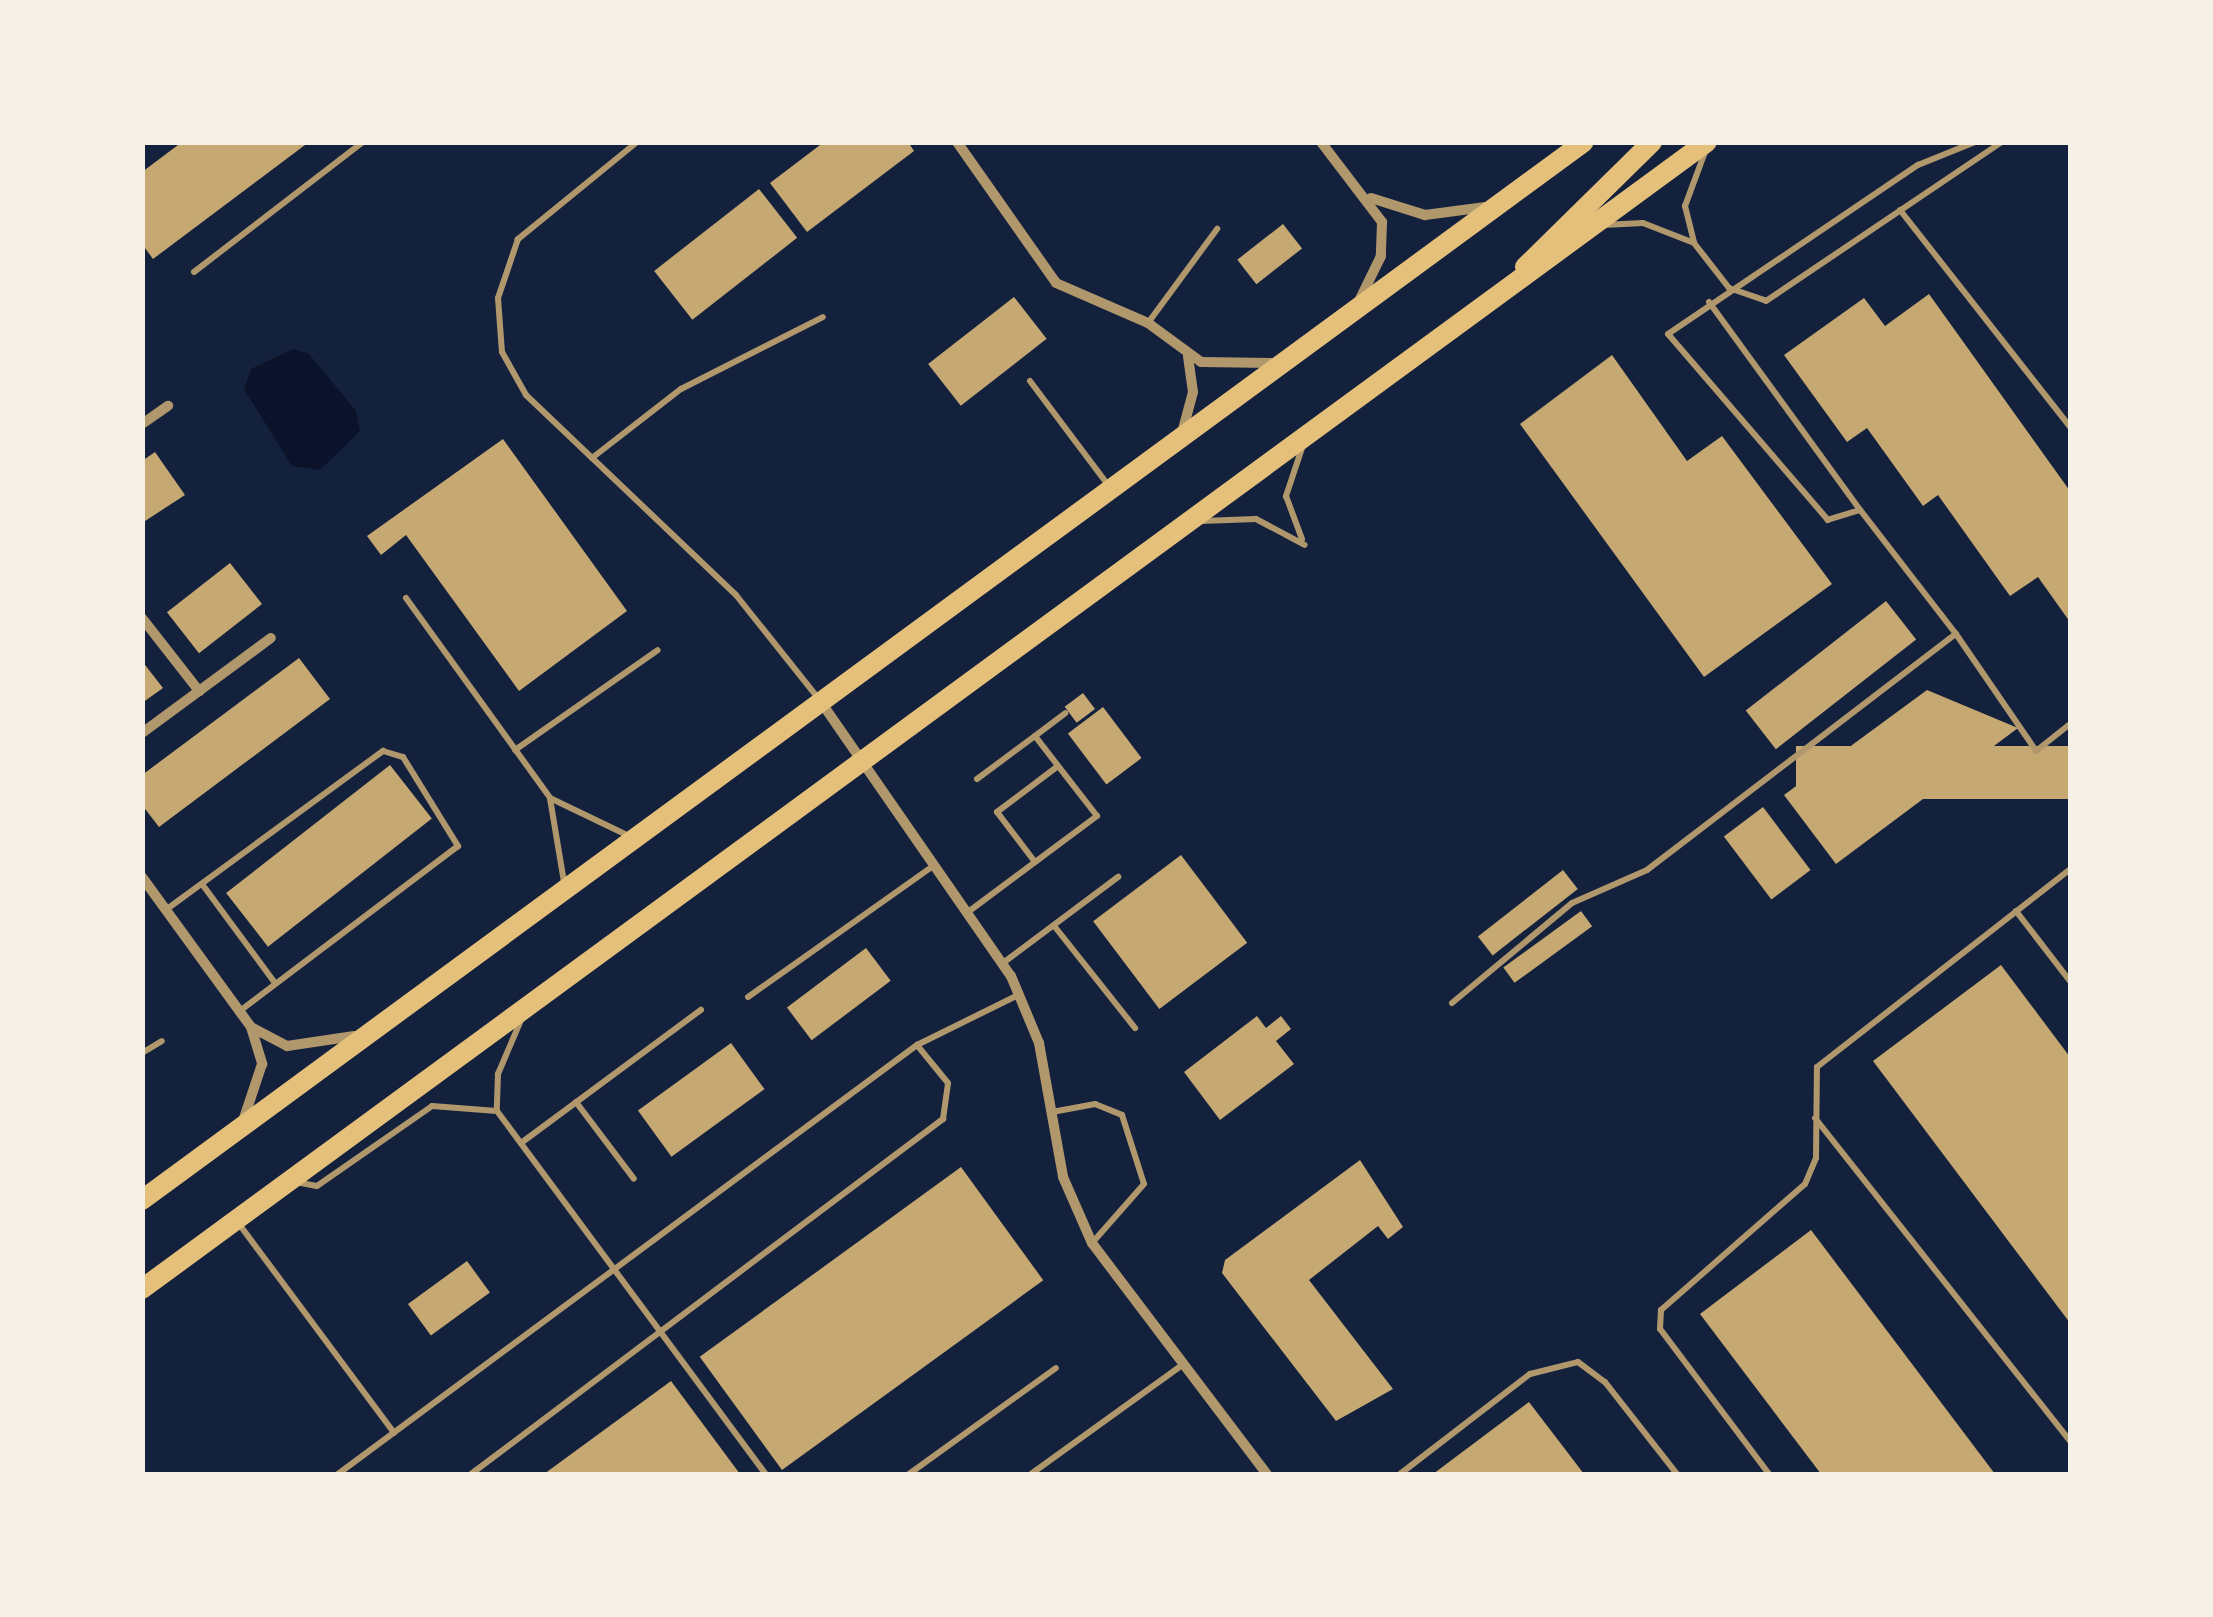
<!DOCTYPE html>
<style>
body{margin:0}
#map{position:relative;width:2213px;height:1617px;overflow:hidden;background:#14213d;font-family:Commissioner,sans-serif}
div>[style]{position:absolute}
.water>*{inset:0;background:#0b132b}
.building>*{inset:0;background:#c6a872;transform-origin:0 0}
.service>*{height:6px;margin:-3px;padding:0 3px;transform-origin:3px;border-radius:3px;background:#b1986c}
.minor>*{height:10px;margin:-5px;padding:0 5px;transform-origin:5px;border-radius:5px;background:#b1986c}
.primary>*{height:20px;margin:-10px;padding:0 10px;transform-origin:10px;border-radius:10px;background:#e5c07b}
span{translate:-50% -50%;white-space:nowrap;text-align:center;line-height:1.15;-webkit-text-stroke:9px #f6f1e7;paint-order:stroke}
.frame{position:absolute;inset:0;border:145px solid #f6f1e7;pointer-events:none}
</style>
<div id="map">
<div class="water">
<div style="clip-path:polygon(293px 349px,309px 354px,356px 411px,360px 431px,320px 470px,292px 466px,244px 389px,251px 369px)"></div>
</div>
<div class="building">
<div style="clip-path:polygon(182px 142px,309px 142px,153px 259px,142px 244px,142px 172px)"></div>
<div style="clip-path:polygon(824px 142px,908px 142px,914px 151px,807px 232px,770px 183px)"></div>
<div style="left:759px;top:189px;width:62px;height:133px;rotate:52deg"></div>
<div style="left:1283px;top:224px;width:31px;height:58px;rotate:52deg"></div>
<div style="clip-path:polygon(1929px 294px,2070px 491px,2070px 622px,2038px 577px,2010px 596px,1938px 495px,1923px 506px,1867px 428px,1847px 442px,1784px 355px,1864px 298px,1885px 326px)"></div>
<div style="left:1014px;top:297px;width:53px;height:109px;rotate:52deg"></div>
<div style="clip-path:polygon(1612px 355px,1687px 461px,1722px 436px,1832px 584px,1704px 677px,1520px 424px)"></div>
<div style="clip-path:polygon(503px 439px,627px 611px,519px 691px,406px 535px,381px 555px,367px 536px)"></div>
<div style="clip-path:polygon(155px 452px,185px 495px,142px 523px,142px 461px)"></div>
<div style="left:230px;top:563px;width:52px;height:80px;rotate:52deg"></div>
<div style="left:1886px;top:601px;width:49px;height:178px;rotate:52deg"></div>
<div style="clip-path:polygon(299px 658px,330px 699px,159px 827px,142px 805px,142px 775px)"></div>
<div style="clip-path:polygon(142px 661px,163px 688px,142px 703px)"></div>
<div style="clip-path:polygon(1927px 690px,2018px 728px,1836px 864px,1784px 795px)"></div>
<div style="left:1083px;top:693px;width:20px;height:23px;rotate:53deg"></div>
<div style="left:1103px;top:707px;width:64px;height:44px;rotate:53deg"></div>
<div style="left:2070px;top:746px;width:53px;height:274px;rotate:90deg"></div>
<div style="left:390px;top:765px;width:68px;height:208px;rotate:52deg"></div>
<div style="left:1763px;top:807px;width:79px;height:49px;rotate:53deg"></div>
<div style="left:1181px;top:855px;width:110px;height:110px;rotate:53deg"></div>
<div style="left:1563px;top:870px;width:24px;height:108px;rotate:52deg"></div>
<div style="left:1581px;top:911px;width:19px;height:96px;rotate:54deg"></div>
<div style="left:866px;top:948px;width:41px;height:99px;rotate:53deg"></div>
<div style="clip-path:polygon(2001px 965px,2070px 1057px,2070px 1323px,1873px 1061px)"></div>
<div style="clip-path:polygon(1257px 1016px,1266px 1028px,1281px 1016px,1291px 1029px,1276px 1041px,1294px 1064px,1220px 1120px,1184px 1072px)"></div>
<div style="left:731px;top:1043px;width:57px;height:115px;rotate:54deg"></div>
<div style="clip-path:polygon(1360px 1160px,1403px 1227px,1388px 1239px,1378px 1226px,1309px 1280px,1393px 1389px,1336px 1421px,1222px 1273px,1225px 1260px)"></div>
<div style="left:961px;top:1167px;width:140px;height:323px;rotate:54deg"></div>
<div style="clip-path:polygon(1811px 1230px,1995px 1474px,1821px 1474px,1700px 1314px)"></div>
<div style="left:467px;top:1261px;width:39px;height:73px;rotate:54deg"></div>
<div style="clip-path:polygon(671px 1381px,740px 1474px,544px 1474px)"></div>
<div style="clip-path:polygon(1529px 1402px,1584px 1474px,1433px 1474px)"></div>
</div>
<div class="service">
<div style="left:637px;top:142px;width:154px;rotate:140.8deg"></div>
<div style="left:518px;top:239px;width:62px;rotate:108.7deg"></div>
<div style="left:498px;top:298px;width:54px;rotate:85.8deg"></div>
<div style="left:502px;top:352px;width:49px;rotate:60.8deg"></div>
<div style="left:526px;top:395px;width:290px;rotate:43.6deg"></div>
<div style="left:736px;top:595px;width:130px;rotate:51.5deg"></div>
<div style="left:1705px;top:152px;width:58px;rotate:110.3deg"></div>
<div style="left:1685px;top:206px;width:38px;rotate:76deg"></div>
<div style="left:1694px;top:243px;width:57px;rotate:52.1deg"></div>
<div style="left:1729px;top:288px;width:39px;rotate:19deg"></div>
<div style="left:1766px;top:301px;width:285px;rotate:-34deg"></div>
<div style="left:1900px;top:210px;width:276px;rotate:51.9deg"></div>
<div style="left:1604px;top:225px;width:39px;rotate:-3deg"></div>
<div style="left:1643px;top:223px;width:55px;rotate:21.4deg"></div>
<div style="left:194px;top:272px;width:213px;rotate:-37.6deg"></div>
<div style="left:1709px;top:302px;width:257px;rotate:54deg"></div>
<div style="left:1148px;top:323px;width:117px;rotate:-53.7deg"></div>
<div style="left:1030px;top:381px;width:130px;rotate:53.1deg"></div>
<div style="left:1302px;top:448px;width:51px;rotate:108.4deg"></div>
<div style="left:1286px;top:496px;width:46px;rotate:69.6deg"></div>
<div style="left:592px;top:458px;width:113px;rotate:-37.8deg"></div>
<div style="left:681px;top:389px;width:159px;rotate:-26.9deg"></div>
<div style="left:1202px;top:521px;width:54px;rotate:-2.1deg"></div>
<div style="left:1256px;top:519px;width:55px;rotate:28deg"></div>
<div style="left:406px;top:598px;width:246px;rotate:54.2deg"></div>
<div style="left:1956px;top:634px;width:157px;rotate:-127.7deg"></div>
<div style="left:1860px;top:510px;width:34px;rotate:163deg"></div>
<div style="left:1828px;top:520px;width:245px;rotate:-130.7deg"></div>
<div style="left:1668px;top:334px;width:302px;rotate:-34.1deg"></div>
<div style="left:1918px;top:165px;width:61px;rotate:-22deg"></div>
<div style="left:515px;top:750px;width:174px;rotate:-35deg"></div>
<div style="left:977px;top:779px;width:72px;rotate:-36.6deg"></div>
<div style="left:1035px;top:862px;width:63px;rotate:-127.2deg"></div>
<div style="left:997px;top:812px;width:76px;rotate:-37deg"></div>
<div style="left:564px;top:882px;width:85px;rotate:-99.5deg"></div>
<div style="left:550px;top:798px;width:90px;rotate:25.7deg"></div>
<div style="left:202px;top:884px;width:123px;rotate:53.6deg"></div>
<div style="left:167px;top:909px;width:268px;rotate:-36.2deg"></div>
<div style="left:383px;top:751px;width:21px;rotate:17deg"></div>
<div style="left:403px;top:757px;width:105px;rotate:58.3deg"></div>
<div style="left:458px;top:846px;width:273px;rotate:142.9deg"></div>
<div style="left:2016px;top:911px;width:88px;rotate:52.4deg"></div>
<div style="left:968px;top:912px;width:161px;rotate:-36.7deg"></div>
<div style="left:1097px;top:816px;width:101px;rotate:-127.8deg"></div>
<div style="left:1035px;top:736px;width:38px;rotate:-37deg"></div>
<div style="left:1055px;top:927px;width:129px;rotate:51.6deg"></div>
<div style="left:1003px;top:963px;width:144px;rotate:-36.8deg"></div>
<div style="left:748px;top:997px;width:227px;rotate:-35.3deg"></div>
<div style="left:1452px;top:1003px;width:156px;rotate:-39.8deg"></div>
<div style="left:1572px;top:903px;width:82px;rotate:-23.7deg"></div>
<div style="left:1647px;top:870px;width:389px;rotate:-37.4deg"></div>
<div style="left:1956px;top:634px;width:142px;rotate:55.6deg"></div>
<div style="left:2036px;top:751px;width:43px;rotate:-38.5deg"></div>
<div style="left:521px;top:1020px;width:59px;rotate:113.1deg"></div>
<div style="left:498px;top:1074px;width:37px;rotate:92deg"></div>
<div style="left:497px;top:1111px;width:452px;rotate:53.5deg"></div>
<div style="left:142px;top:1053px;width:23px;rotate:-31deg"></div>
<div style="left:576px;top:1102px;width:96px;rotate:53deg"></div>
<div style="left:1052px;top:1112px;width:44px;rotate:-10.5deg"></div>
<div style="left:1095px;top:1104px;width:29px;rotate:22deg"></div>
<div style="left:1122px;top:1115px;width:72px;rotate:72.3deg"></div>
<div style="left:1144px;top:1184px;width:77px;rotate:131.3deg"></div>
<div style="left:1815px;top:1118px;width:412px;rotate:51.7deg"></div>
<div style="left:521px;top:1143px;width:224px;rotate:-36.5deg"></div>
<div style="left:296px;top:1182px;width:21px;rotate:11deg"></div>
<div style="left:317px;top:1186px;width:140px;rotate:-34.8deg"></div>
<div style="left:432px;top:1106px;width:65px;rotate:4.4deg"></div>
<div style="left:239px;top:1224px;width:260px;rotate:53.4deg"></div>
<div style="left:338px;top:1474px;width:721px;rotate:-36.54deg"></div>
<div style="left:917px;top:1045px;width:113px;rotate:-26.3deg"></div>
<div style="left:471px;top:1474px;width:591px;rotate:-36.95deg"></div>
<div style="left:943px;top:1119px;width:36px;rotate:-82deg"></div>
<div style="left:948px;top:1083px;width:49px;rotate:-129.2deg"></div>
<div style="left:909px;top:1474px;width:181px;rotate:-35.8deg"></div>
<div style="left:1031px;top:1474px;width:186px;rotate:-35.8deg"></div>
<div style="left:1400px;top:1474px;width:164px;rotate:-37.6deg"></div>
<div style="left:1530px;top:1374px;width:49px;rotate:-14deg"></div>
<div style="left:1578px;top:1362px;width:34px;rotate:37deg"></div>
<div style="left:1605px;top:1382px;width:117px;rotate:52deg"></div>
<div style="left:1769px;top:1474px;width:181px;rotate:-126.9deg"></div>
<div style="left:1660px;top:1329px;width:19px;rotate:-87deg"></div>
<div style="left:1661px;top:1310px;width:191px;rotate:-41.2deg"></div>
<div style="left:1805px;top:1184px;width:28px;rotate:-67deg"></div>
<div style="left:1816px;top:1158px;width:91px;rotate:-89.4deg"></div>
<div style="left:1817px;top:1067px;width:321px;rotate:-38deg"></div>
</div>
<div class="minor">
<div style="left:957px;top:142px;width:172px;rotate:54.9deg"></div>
<div style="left:1056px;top:283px;width:100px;rotate:23.5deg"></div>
<div style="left:1148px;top:323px;width:66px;rotate:36.3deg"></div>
<div style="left:1201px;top:362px;width:74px;rotate:0.8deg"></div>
<div style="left:1321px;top:142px;width:101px;rotate:52.7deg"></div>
<div style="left:1382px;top:222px;width:34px;rotate:92deg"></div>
<div style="left:1381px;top:256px;width:48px;rotate:116deg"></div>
<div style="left:1371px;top:198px;width:57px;rotate:17.5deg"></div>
<div style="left:1425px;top:215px;width:61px;rotate:-7.6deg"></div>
<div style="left:142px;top:424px;width:32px;rotate:-35deg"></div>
<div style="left:1182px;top:433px;width:42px;rotate:-75deg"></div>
<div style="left:1193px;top:392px;width:36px;rotate:-98deg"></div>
<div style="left:142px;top:618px;width:93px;rotate:52deg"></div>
<div style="left:821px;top:702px;width:333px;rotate:55.3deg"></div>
<div style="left:1011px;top:976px;width:73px;rotate:67.3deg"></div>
<div style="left:1039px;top:1043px;width:136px;rotate:79.8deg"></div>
<div style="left:1063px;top:1177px;width:72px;rotate:66.3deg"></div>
<div style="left:1092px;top:1243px;width:290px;rotate:52.9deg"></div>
<div style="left:142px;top:733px;width:160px;rotate:-36.4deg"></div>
<div style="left:142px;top:877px;width:185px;rotate:54deg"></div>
<div style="left:251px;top:1027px;width:39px;rotate:73deg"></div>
<div style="left:262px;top:1064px;width:60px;rotate:108.4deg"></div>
<div style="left:251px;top:1027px;width:41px;rotate:27.8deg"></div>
<div style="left:287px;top:1046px;width:68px;rotate:-8.5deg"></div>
</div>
<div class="primary">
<div style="left:1525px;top:267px;width:178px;rotate:-44.5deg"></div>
<div style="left:142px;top:1200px;width:1788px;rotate:-36.27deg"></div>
<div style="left:142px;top:1289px;width:1940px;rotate:-36.24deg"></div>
</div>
<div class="frame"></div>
</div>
